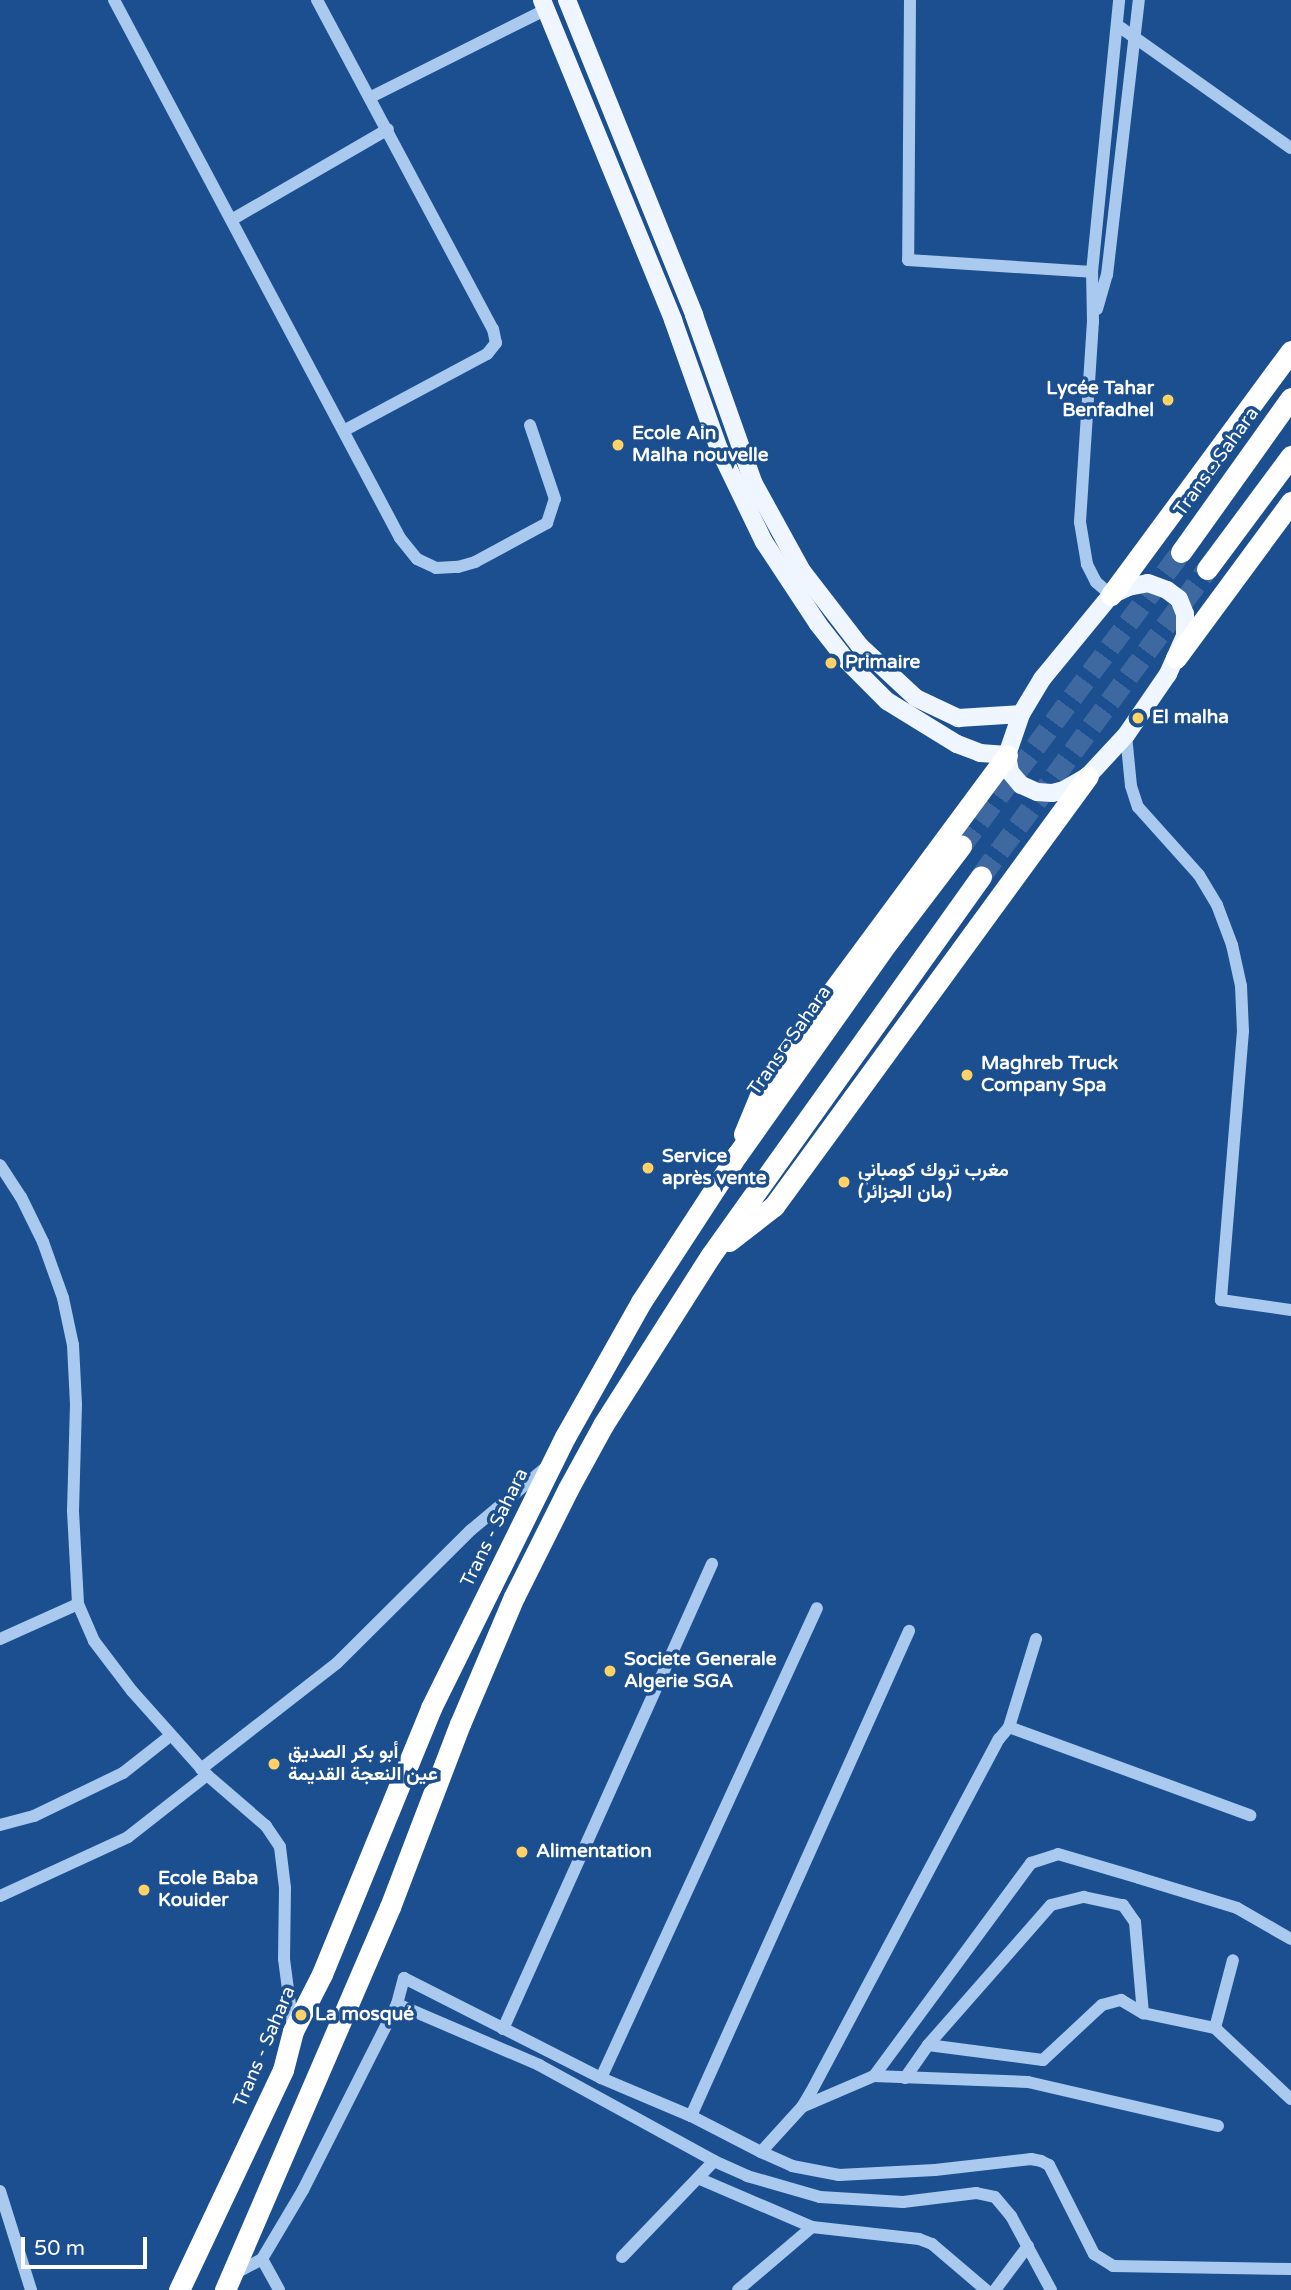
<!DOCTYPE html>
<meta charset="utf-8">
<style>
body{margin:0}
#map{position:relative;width:1291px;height:2290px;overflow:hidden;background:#1b4f8f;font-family:"Varela Round",Vazirmatn,sans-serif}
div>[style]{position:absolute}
.highway-tunnel>*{height:21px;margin-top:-10.5px;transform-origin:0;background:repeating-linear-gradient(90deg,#3d69a0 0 21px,transparent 0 31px)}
.minor>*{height:12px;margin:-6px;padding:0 6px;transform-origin:6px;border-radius:6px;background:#a9c9ee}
.major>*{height:18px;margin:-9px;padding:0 9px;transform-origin:9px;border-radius:9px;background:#f0f6ff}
.highway>*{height:21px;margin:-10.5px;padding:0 10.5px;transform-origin:10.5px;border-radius:10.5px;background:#fff}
.dots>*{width:19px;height:19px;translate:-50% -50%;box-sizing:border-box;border:4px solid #1b4f8f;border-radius:50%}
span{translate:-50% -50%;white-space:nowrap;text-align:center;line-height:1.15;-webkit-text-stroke:7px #1b4f8f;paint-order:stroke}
.poi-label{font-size:19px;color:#fff;font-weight:700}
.right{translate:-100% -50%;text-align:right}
.left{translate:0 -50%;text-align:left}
.street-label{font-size:19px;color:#fff}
.scale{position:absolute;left:21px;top:2237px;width:126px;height:32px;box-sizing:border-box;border:4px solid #fff;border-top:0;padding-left:9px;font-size:21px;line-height:24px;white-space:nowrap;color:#fff;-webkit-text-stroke:5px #1b4f8f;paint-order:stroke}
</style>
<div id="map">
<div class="highway-tunnel">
<div style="left:961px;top:846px;width:367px;rotate:-53.2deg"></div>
<div style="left:981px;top:876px;width:381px;rotate:-53.6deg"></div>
</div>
<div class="minor">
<div style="left:114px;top:0;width:609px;rotate:62deg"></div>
<div style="left:400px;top:538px;width:27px;rotate:51deg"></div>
<div style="left:417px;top:559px;width:21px;rotate:25deg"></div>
<div style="left:436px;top:568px;width:22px;rotate:-3deg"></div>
<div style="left:458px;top:567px;width:18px;rotate:-16deg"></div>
<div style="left:475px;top:562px;width:82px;rotate:-28.4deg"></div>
<div style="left:547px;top:523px;width:25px;rotate:-72deg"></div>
<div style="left:555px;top:499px;width:78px;rotate:-108.7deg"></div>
<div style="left:317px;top:0;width:373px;rotate:61.9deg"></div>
<div style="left:493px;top:329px;width:14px;rotate:78deg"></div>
<div style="left:496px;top:343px;width:14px;rotate:129deg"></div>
<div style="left:487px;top:354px;width:161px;rotate:151.8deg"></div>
<div style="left:910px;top:0;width:260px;rotate:90.4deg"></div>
<div style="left:908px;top:260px;width:184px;rotate:3.7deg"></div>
<div style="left:1117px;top:25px;width:213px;rotate:35.3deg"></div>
<div style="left:371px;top:97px;width:197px;rotate:-26.6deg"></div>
<div style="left:233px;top:219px;width:179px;rotate:-30.1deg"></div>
<div style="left:1097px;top:309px;width:35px;rotate:-74deg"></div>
<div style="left:1107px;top:275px;width:277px;rotate:-83.4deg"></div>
<div style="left:1111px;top:595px;width:20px;rotate:-139deg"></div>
<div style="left:1096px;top:582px;width:20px;rotate:-117deg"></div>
<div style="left:1087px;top:564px;width:43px;rotate:-99.5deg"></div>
<div style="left:1080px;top:522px;width:200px;rotate:-86.3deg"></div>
<div style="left:1093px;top:322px;width:50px;rotate:-91.1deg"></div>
<div style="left:1092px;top:272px;width:273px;rotate:-84.3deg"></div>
<div style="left:1126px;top:735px;width:51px;rotate:84.4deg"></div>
<div style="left:1131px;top:786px;width:22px;rotate:72deg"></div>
<div style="left:1138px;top:807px;width:91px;rotate:48.1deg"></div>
<div style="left:1199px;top:875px;width:35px;rotate:59deg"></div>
<div style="left:1217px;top:905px;width:43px;rotate:69.4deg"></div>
<div style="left:1232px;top:945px;width:42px;rotate:77.6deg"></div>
<div style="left:1241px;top:986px;width:45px;rotate:87.5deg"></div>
<div style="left:1243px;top:1031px;width:270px;rotate:94.7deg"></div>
<div style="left:1221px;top:1300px;width:71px;rotate:8.1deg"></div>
<div style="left:0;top:1165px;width:38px;rotate:57deg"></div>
<div style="left:21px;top:1197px;width:50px;rotate:63.9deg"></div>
<div style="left:43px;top:1242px;width:59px;rotate:70.3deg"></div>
<div style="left:63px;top:1298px;width:48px;rotate:78deg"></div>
<div style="left:73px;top:1345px;width:59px;rotate:87.1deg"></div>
<div style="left:76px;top:1404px;width:107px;rotate:91.6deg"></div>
<div style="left:73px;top:1511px;width:93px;rotate:86.9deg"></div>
<div style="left:78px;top:1604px;width:40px;rotate:66.6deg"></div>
<div style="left:94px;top:1641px;width:63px;rotate:52.8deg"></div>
<div style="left:132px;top:1691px;width:113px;rotate:48.2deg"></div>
<div style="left:207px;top:1775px;width:78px;rotate:40.8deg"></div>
<div style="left:266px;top:1826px;width:25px;rotate:56deg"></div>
<div style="left:280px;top:1847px;width:41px;rotate:83deg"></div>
<div style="left:285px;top:1888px;width:71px;rotate:90.8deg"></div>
<div style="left:284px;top:1959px;width:69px;rotate:82.5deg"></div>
<div style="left:0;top:1639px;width:85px;rotate:-24.2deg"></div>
<div style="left:1009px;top:1727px;width:257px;rotate:20.1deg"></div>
<div style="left:201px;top:1769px;width:172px;rotate:-37.9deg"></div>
<div style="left:337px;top:1663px;width:189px;rotate:-44.8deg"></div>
<div style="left:471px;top:1530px;width:95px;rotate:-39.9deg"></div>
<div style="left:0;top:1825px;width:35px;rotate:-15deg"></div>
<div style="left:34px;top:1816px;width:99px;rotate:-25.8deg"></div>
<div style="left:123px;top:1773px;width:60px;rotate:-38.2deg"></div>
<div style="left:0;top:1896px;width:141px;rotate:-24.7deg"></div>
<div style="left:128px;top:1837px;width:100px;rotate:-38.1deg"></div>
<div style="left:397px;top:2004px;width:155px;rotate:23.2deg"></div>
<div style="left:539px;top:2065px;width:200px;rotate:28.7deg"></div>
<div style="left:714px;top:2161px;width:36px;rotate:24deg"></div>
<div style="left:747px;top:2176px;width:76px;rotate:16deg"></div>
<div style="left:820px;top:2197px;width:83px;rotate:3.4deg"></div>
<div style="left:903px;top:2202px;width:74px;rotate:-7deg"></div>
<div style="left:976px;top:2193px;width:19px;rotate:12deg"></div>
<div style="left:995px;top:2197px;width:25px;rotate:50deg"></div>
<div style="left:1011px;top:2216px;width:84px;rotate:61.6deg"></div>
<div style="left:1215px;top:2028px;width:70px;rotate:-75.2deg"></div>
<div style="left:503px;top:2029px;width:510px;rotate:-65.8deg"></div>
<div style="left:928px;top:2045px;width:116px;rotate:7.4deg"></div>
<div style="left:1043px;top:2060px;width:81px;rotate:-43deg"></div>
<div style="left:1102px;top:2005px;width:20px;rotate:-15deg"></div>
<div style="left:1121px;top:2000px;width:26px;rotate:31deg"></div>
<div style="left:874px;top:2076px;width:154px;rotate:2.2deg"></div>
<div style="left:1028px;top:2082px;width:195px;rotate:13deg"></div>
<div style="left:601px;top:2078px;width:517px;rotate:-65.32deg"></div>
<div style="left:905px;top:2078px;width:40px;rotate:-55.1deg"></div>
<div style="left:928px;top:2045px;width:186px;rotate:-48.7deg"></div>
<div style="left:1051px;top:1905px;width:34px;rotate:-14deg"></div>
<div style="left:1084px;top:1897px;width:40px;rotate:12deg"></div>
<div style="left:1123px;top:1905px;width:21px;rotate:55deg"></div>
<div style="left:1135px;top:1922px;width:91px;rotate:85deg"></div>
<div style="left:1143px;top:2013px;width:74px;rotate:11.8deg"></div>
<div style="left:1215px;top:2028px;width:104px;rotate:43.1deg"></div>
<div style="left:804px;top:2106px;width:76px;rotate:-23.2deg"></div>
<div style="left:874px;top:2076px;width:265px;rotate:-53.6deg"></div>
<div style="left:1031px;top:1863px;width:28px;rotate:-18deg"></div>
<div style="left:1058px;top:1854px;width:84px;rotate:16.5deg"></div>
<div style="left:1139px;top:1878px;width:102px;rotate:17deg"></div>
<div style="left:1237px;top:1908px;width:62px;rotate:29.9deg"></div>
<div style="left:691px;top:2116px;width:532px;rotate:-65.8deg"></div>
<div style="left:761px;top:2152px;width:34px;rotate:24deg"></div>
<div style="left:792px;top:2166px;width:48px;rotate:10.8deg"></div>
<div style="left:839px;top:2175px;width:96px;rotate:-3deg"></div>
<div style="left:935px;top:2170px;width:97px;rotate:-6.5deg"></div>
<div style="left:1031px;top:2159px;width:10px;rotate:11deg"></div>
<div style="left:1041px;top:2161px;width:9px;rotate:27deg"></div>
<div style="left:1049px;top:2165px;width:100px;rotate:63.2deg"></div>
<div style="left:1094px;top:2254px;width:22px;rotate:32deg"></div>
<div style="left:1113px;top:2266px;width:178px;rotate:1deg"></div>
<div style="left:700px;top:2179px;width:122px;rotate:23.2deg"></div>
<div style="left:812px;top:2227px;width:97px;rotate:139.6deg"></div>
<div style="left:0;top:2191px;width:104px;rotate:72.6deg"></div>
<div style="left:812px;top:2227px;width:108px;rotate:6.4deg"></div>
<div style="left:919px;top:2239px;width:14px;rotate:21deg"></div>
<div style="left:932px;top:2244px;width:71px;rotate:40.4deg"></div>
<div style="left:622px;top:2257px;width:133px;rotate:-46.2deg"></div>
<div style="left:262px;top:2259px;width:35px;rotate:61deg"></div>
<div style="left:234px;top:2274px;width:32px;rotate:-28deg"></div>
<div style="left:262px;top:2259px;width:80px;rotate:-59.3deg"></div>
<div style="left:303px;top:2190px;width:208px;rotate:-63.2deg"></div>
<div style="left:397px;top:2004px;width:27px;rotate:-75deg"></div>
<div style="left:404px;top:1978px;width:221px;rotate:26.9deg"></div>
<div style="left:601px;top:2078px;width:98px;rotate:22.9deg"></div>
<div style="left:691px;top:2116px;width:79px;rotate:27.2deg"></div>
<div style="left:761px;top:2152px;width:61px;rotate:-47.7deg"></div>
<div style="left:802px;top:2107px;width:17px;rotate:-59deg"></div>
<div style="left:811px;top:2092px;width:400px;rotate:-62deg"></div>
<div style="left:999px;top:1739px;width:16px;rotate:-50deg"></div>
<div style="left:1009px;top:1727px;width:92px;rotate:-72.9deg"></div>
<div style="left:995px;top:2290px;width:55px;rotate:-53.1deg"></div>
</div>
<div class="major">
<div style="left:542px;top:0;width:346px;rotate:67.7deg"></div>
<div style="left:673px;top:320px;width:137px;rotate:70.4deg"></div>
<div style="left:719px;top:449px;width:103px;rotate:64.2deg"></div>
<div style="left:764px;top:542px;width:98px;rotate:56.6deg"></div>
<div style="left:818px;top:624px;width:47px;rotate:51.9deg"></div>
<div style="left:847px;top:661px;width:57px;rotate:45deg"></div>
<div style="left:887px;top:701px;width:82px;rotate:31.6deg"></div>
<div style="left:957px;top:744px;width:25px;rotate:21deg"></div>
<div style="left:980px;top:753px;width:27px;rotate:4deg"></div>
<div style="left:567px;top:0;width:340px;rotate:68deg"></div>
<div style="left:694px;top:315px;width:177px;rotate:70.5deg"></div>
<div style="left:753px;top:482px;width:102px;rotate:61.2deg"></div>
<div style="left:802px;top:571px;width:95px;rotate:52.3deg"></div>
<div style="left:860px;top:646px;width:76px;rotate:42.9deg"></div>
<div style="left:916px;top:698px;width:47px;rotate:25.5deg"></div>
<div style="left:958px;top:718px;width:63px;rotate:-3.6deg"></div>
<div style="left:1148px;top:583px;width:20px;rotate:20deg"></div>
<div style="left:1167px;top:590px;width:15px;rotate:37deg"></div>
<div style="left:1179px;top:599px;width:16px;rotate:68deg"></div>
<div style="left:1185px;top:614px;width:22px;rotate:90deg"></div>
<div style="left:1185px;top:636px;width:42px;rotate:114.1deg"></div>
<div style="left:1168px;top:674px;width:74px;rotate:124.5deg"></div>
<div style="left:1126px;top:735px;width:56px;rotate:132.8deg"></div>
<div style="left:1088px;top:776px;width:28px;rotate:150deg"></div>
<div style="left:1064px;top:790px;width:12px;rotate:166deg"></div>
<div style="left:1052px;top:793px;width:15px;rotate:-176deg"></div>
<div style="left:1037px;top:792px;width:17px;rotate:-156deg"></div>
<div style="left:1021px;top:785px;width:17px;rotate:-130deg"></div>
<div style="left:1010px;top:772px;width:17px;rotate:-100deg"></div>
<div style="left:1007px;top:755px;width:43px;rotate:-71.1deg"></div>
<div style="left:1021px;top:714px;width:41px;rotate:-59deg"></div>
<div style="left:1042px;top:679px;width:109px;rotate:-50.6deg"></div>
<div style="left:1111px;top:595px;width:19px;rotate:-25deg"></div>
<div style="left:1128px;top:587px;width:20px;rotate:-11deg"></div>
</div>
<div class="highway">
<div style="left:1181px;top:552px;width:189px;rotate:-54.5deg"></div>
<div style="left:1207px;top:569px;width:141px;rotate:-53.4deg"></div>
<div style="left:1111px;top:595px;width:303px;rotate:-53.6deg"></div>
<div style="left:1176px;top:658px;width:194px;rotate:-53.6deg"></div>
<div style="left:744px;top:1134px;width:57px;rotate:-67.5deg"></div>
<div style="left:766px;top:1081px;width:405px;rotate:-53.5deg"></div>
<div style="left:729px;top:1241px;width:57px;rotate:-37.9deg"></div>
<div style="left:774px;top:1206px;width:532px;rotate:-53.86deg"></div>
<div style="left:179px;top:2290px;width:243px;rotate:-64.7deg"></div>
<div style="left:283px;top:2070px;width:40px;rotate:-75.6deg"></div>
<div style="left:293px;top:2031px;width:64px;rotate:-63deg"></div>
<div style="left:322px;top:1974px;width:287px;rotate:-67.7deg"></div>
<div style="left:431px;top:1708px;width:302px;rotate:-63.7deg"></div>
<div style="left:565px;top:1437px;width:155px;rotate:-60.6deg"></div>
<div style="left:641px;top:1302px;width:176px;rotate:-56.9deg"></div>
<div style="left:737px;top:1155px;width:261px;rotate:-54.7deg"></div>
<div style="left:888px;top:942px;width:121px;rotate:-52.8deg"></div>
<div style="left:225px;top:2290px;width:417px;rotate:-66.7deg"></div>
<div style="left:390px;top:1907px;width:196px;rotate:-69.1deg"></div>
<div style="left:460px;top:1724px;width:138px;rotate:-67deg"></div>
<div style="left:514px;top:1597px;width:121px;rotate:-63.4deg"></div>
<div style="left:568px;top:1489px;width:73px;rotate:-61.3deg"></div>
<div style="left:603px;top:1425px;width:201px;rotate:-57.6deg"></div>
<div style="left:711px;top:1255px;width:465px;rotate:-54.5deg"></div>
</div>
<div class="dots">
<div style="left:1168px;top:400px;background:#ffd166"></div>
<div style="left:618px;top:445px;background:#ffd166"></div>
<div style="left:831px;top:663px;background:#ffd166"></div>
<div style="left:1138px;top:718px;background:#ffd166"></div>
<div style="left:967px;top:1075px;background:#ffd166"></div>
<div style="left:648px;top:1168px;background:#ffd166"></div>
<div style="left:844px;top:1182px;background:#ffd166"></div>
<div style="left:610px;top:1671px;background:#ffd166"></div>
<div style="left:274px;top:1764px;background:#ffd166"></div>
<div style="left:522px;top:1852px;background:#ffd166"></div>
<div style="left:144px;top:1890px;background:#ffd166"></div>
<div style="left:301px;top:2015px;background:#ffd166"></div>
</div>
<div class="poi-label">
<span class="right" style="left:1154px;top:400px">Lycée Tahar<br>Benfadhel</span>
<span class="left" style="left:632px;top:445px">Ecole Ain<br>Malha nouvelle</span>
<span class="left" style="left:845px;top:663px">Primaire</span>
<span class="left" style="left:1152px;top:718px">El malha</span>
<span class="left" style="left:981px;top:1075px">Maghreb Truck<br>Company Spa</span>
<span class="left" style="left:662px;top:1168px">Service<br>après vente</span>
<span class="left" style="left:858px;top:1182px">مغرب تروك كومباني<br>(مان الجزائر)</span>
<span class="left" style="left:624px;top:1671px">Societe Generale<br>Algerie SGA</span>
<span class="left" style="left:288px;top:1764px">أبو بكر الصديق<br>عين النعجة القديمة</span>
<span class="left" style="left:536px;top:1852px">Alimentation</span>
<span class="left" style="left:158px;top:1890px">Ecole Baba<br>Kouider</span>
<span class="left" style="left:315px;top:2015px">La mosqué</span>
</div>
<div class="street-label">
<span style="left:1217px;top:462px;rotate:-54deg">Trans - Sahara</span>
<span style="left:790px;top:1041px;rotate:-55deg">Trans - Sahara</span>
<span style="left:495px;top:1528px;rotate:-64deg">Trans - Sahara</span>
<span style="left:265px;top:2047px;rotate:-67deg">Trans - Sahara</span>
</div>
<div class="scale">50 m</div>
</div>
